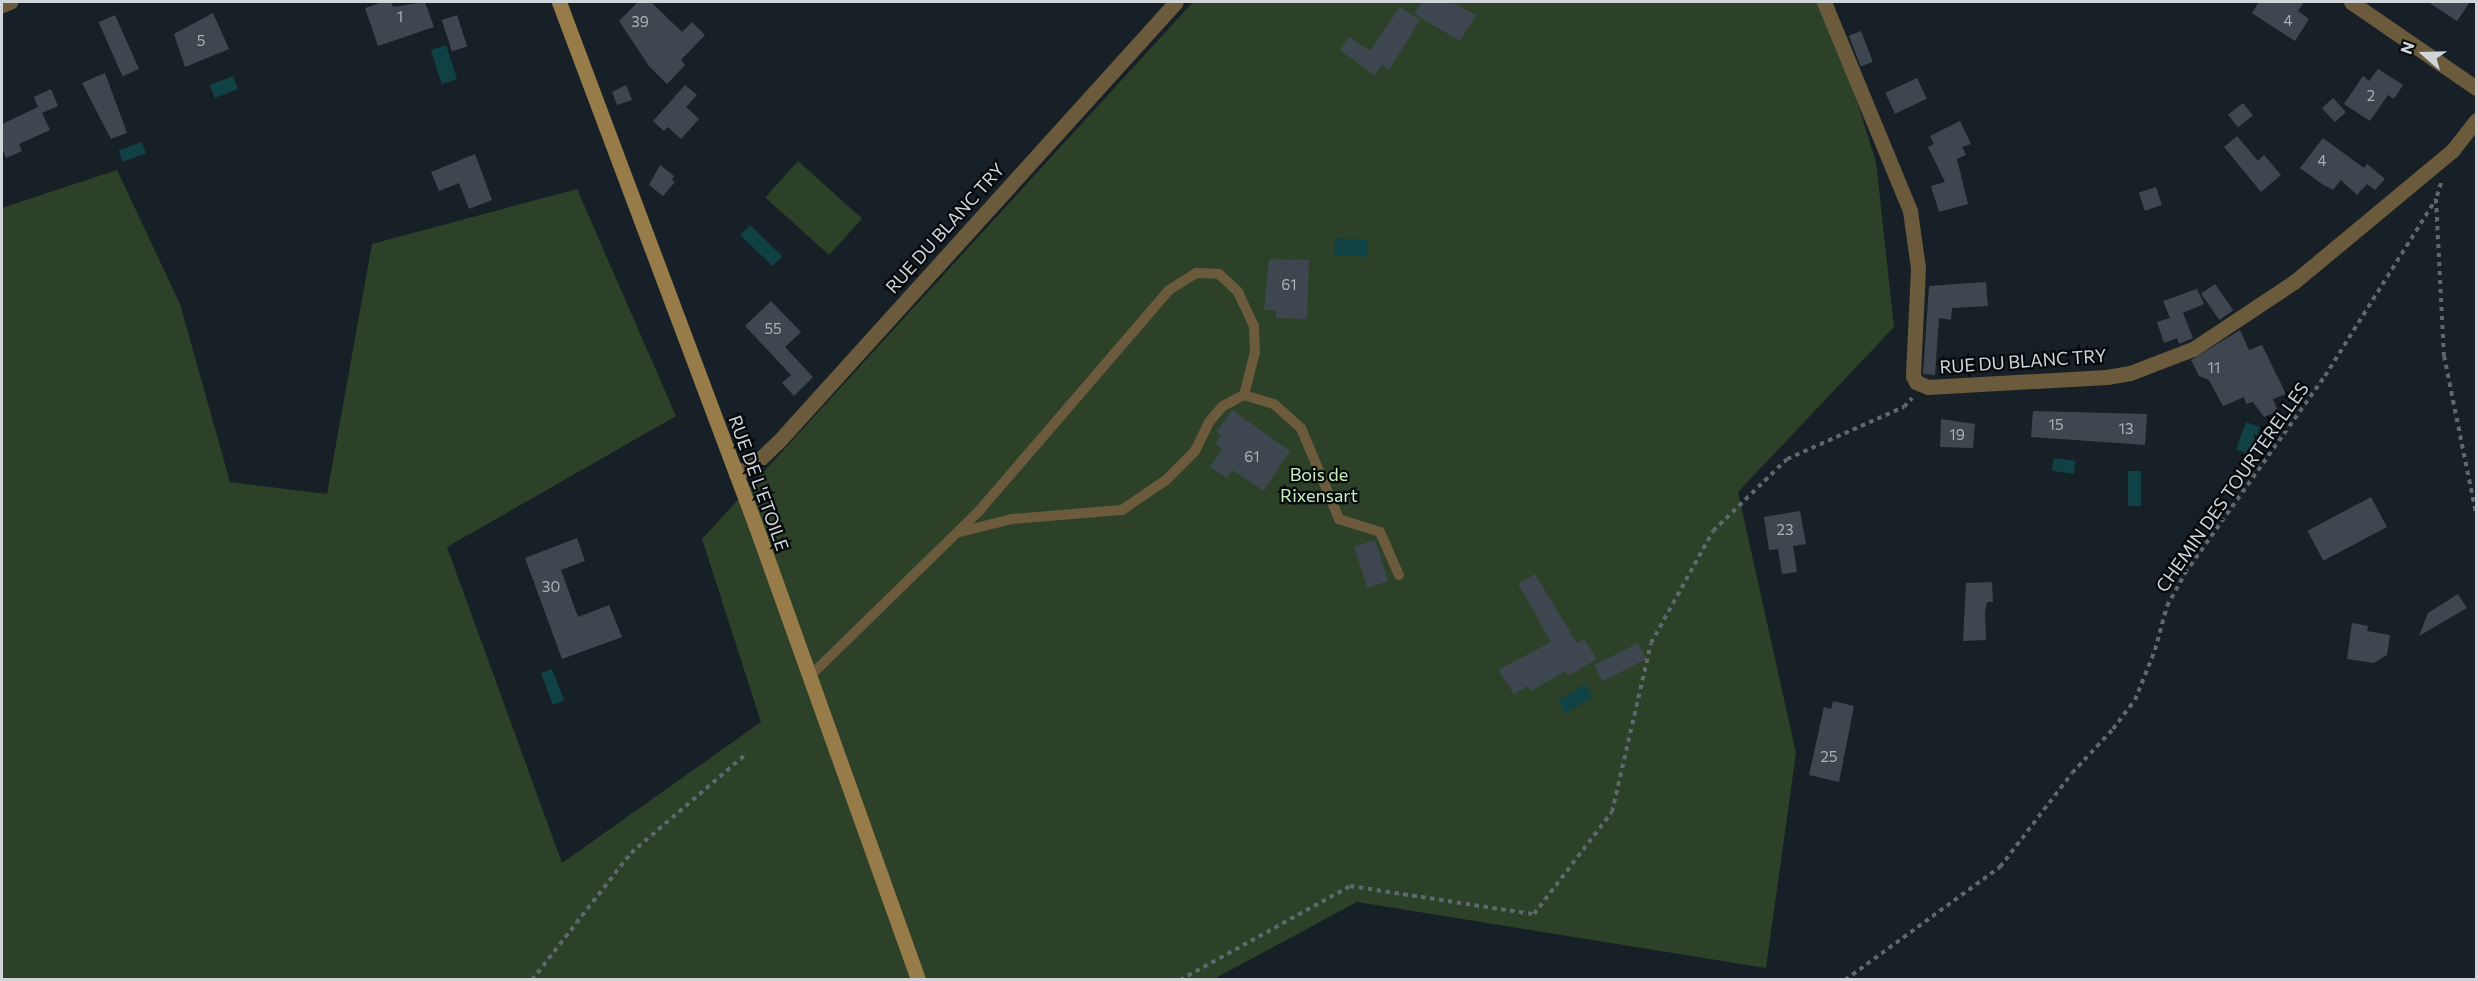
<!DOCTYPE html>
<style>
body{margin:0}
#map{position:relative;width:2478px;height:981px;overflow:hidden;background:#172027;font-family:Commissioner,sans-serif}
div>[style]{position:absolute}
.green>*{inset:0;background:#2c4128;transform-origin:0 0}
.water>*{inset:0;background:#104144;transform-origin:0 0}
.building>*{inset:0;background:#3e474f;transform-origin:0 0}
.path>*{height:4px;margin-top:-2px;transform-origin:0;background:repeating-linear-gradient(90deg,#60676d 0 4.5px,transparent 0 9px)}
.lane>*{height:10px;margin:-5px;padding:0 5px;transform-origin:5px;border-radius:5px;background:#6b5a3c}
.street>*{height:15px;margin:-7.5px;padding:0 7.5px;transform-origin:7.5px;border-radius:7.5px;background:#6b5a3c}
.secondary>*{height:15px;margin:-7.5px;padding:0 7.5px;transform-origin:7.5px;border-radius:7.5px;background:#977c4a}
span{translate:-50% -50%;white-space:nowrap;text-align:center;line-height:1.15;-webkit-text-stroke:4.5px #06090c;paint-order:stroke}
.number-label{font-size:15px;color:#abb2b6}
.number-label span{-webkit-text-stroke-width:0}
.street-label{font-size:18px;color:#cfd5d9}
.park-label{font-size:18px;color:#c5f0bd}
.frame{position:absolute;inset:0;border:3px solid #cfd5d9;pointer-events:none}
.north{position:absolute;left:2394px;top:24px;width:60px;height:60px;-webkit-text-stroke:4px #06090c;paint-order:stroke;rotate:290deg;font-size:16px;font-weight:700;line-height:24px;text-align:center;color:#cfd5d9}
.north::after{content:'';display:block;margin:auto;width:21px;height:27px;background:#cfd5d9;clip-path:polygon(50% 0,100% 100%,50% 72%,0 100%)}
</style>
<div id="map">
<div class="green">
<div style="clip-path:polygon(1193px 2px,1826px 2px,1876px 162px,1894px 327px,1738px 492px,1796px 753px,1766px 968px,1357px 902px,1214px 979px,2px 979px,2px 208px,117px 170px,180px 304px,230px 482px,327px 494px,372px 244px,577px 189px,676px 416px,447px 547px,562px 863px,761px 722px,702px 539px)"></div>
<div style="left:798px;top:161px;width:86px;height:49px;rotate:42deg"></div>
</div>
<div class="water">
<div style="left:446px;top:45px;width:36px;height:16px;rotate:72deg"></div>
<div style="left:233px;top:76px;width:14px;height:25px;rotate:69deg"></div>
<div style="left:142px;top:142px;width:12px;height:25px;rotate:70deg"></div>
<div style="left:750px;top:225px;width:45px;height:14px;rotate:44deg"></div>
<div style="left:1335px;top:238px;width:33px;height:17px;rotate:3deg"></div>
<div style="left:2246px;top:422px;width:15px;height:29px;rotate:20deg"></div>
<div style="left:2054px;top:458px;width:22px;height:13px;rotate:8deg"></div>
<div style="left:2128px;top:471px;width:13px;height:35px"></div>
<div style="left:552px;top:669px;width:34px;height:12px;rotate:69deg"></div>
<div style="left:1585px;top:684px;width:15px;height:32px;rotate:58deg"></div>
</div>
<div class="building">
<div style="clip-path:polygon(383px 2px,391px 2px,393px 7px,425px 2px,434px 27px,378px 46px,365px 8px)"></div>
<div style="clip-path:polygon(638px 2px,651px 2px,682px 32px,692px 22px,705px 35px,681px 60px,685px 65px,667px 84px,649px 66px,619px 21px)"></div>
<div style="clip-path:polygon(1422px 2px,1451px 2px,1476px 15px,1460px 41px,1414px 14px)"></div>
<div style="clip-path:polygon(2259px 2px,2304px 2px,2298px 11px,2309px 19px,2295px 41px,2252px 13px)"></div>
<div style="clip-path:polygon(2428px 2px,2470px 2px,2457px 21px)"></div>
<div style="clip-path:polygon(1400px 7px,1420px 20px,1389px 70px,1382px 65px,1374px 75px,1340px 50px,1349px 37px,1370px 51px)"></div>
<div style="clip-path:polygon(213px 13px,229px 49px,185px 67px,174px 34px)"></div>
<div style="left:115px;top:15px;width:59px;height:18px;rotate:66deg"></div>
<div style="left:457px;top:15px;width:33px;height:16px;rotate:72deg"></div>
<div style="left:1861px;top:31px;width:33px;height:13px;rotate:69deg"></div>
<div style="clip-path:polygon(2378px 69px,2403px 85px,2394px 99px,2388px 95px,2370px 121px,2344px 104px,2363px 76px,2369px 81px)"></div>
<div style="clip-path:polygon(105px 73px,127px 133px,111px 139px,82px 83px)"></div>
<div style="left:1917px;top:78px;width:23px;height:35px;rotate:65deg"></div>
<div style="clip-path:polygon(626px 85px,632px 100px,617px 105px,612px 92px)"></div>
<div style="clip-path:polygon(685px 85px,697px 95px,686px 107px,699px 119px,681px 139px,668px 127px,664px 131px,653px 121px)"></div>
<div style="clip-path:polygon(51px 89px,58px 106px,42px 113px,50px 130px,19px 144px,22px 151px,6px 158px,2px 148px,2px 124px,38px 107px,34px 97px)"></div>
<div style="left:2333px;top:98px;width:19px;height:15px;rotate:47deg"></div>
<div style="left:2243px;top:103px;width:16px;height:19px;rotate:52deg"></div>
<div style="clip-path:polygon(1960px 121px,1971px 144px,1962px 147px,1966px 155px,1957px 159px,1968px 204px,1939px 212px,1931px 186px,1945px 182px,1928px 147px,1934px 144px,1930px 136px)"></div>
<div style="clip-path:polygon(2237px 136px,2258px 161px,2264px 155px,2281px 175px,2261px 192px,2224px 147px)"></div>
<div style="clip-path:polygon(2323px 138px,2364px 168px,2367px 164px,2385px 179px,2375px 190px,2367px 184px,2357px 195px,2341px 180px,2333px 190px,2322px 184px,2300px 168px)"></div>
<div style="clip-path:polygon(475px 154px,492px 200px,469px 209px,459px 183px,439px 191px,431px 172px)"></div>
<div style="clip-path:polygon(660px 165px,674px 176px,672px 180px,675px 182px,663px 196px,649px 185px)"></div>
<div style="left:2156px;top:187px;width:19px;height:18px;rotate:72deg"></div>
<div style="clip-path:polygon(1269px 259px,1309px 260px,1307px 319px,1276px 318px,1276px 310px,1264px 310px)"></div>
<div style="clip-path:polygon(1986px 282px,1988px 306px,1952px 308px,1951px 320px,1939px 318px,1935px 375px,1923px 374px,1929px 286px)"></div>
<div style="left:2215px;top:284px;width:32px;height:17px;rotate:55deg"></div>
<div style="clip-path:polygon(2197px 289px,2204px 304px,2173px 317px,2183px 313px,2193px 338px,2179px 344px,2177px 338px,2164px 343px,2157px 322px,2170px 318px,2163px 301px)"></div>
<div style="clip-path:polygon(771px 301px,801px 332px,785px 347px,813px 377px,794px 396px,782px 383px,791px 375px,745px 326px)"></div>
<div style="clip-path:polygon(2240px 330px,2249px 350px,2262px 345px,2286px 394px,2273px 399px,2278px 411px,2264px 417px,2253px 402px,2246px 404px,2244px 397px,2223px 406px,2209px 380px,2199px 376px,2191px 360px)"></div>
<div style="clip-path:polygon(1232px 410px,1290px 451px,1264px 491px,1232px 470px,1227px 478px,1210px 467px,1222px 449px,1215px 444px,1221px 435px,1216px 432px)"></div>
<div style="clip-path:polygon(2033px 411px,2147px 414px,2145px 445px,2031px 437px)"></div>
<div style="clip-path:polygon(1941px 419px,1975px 424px,1973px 448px,1940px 447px)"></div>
<div style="left:2371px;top:497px;width:34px;height:72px;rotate:62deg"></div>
<div style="clip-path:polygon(1800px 511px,1806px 544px,1793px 546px,1797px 572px,1782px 574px,1778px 549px,1769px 550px,1764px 517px)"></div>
<div style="clip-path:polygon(577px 538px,585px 561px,561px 570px,578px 617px,609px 605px,622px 637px,562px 659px,525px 558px)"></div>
<div style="left:1375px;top:540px;width:43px;height:22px;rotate:72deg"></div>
<div style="clip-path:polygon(1535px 574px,1577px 643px,1584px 639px,1597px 659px,1568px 676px,1565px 671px,1531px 691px,1528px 686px,1514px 694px,1498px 670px,1551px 642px,1518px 584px)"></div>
<div style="clip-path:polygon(1992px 582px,1993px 602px,1987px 602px,1985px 612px,1986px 640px,1963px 641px,1966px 583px)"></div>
<div style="clip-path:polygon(2458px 594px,2467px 608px,2419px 636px,2428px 613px)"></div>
<div style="clip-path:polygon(2352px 623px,2368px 626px,2367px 631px,2390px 635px,2387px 655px,2374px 663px,2347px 659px)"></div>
<div style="left:1638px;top:643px;width:18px;height:49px;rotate:63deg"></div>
<div style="clip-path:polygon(1833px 701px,1854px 706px,1839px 782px,1809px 775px,1824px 707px,1831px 709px)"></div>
</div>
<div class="path">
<div style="left:2441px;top:183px;width:17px;rotate:107deg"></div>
<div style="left:2436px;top:199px;width:157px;rotate:87.1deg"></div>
<div style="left:2444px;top:356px;width:160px;rotate:78.5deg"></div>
<div style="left:532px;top:980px;width:161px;rotate:-52.1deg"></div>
<div style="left:631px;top:853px;width:150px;rotate:-40.7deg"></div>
<div style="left:1180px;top:980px;width:194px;rotate:-28.9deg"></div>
<div style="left:1350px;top:886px;width:186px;rotate:8.7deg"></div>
<div style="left:1534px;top:914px;width:128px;rotate:-52.6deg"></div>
<div style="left:1612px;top:812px;width:173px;rotate:-77deg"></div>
<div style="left:1651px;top:643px;width:128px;rotate:-61deg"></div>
<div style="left:1713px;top:531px;width:103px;rotate:-44.2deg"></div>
<div style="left:1787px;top:459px;width:128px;rotate:-24deg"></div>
<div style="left:1904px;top:407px;width:12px;rotate:-48deg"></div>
<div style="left:1845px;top:980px;width:192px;rotate:-36.1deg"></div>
<div style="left:2000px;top:867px;width:118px;rotate:-52.5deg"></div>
<div style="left:2072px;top:773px;width:60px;rotate:-47deg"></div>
<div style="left:2113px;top:729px;width:36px;rotate:-53deg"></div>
<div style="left:2135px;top:700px;width:54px;rotate:-68.2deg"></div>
<div style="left:2155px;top:650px;width:46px;rotate:-74.7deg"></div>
<div style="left:2167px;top:606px;width:38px;rotate:-61deg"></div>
<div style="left:2185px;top:573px;width:242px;rotate:-54.6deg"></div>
<div style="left:2325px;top:376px;width:209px;rotate:-57.9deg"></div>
</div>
<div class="lane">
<div style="left:960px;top:532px;width:54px;rotate:-14deg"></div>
<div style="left:1012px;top:519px;width:110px;rotate:-4.7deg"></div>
<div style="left:1122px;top:510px;width:53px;rotate:-34.3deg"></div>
<div style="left:1166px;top:480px;width:41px;rotate:-45deg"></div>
<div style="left:1195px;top:451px;width:32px;rotate:-64deg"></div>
<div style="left:1209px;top:422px;width:21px;rotate:-49deg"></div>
<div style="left:1223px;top:406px;width:24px;rotate:-28deg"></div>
<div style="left:809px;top:677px;width:238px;rotate:-44.3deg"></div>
<div style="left:979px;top:511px;width:291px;rotate:-49.3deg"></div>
<div style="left:1169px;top:290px;width:32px;rotate:-32deg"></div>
<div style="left:1196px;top:273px;width:23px;rotate:2deg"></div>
<div style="left:1219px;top:274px;width:26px;rotate:43deg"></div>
<div style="left:1238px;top:292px;width:38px;rotate:65deg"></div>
<div style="left:1254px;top:326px;width:26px;rotate:88deg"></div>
<div style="left:1255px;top:352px;width:44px;rotate:104.3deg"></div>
<div style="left:1244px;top:395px;width:31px;rotate:17deg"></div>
<div style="left:1274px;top:404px;width:36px;rotate:42deg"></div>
<div style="left:1301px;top:428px;width:99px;rotate:67.3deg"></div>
<div style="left:1339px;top:519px;width:43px;rotate:17.6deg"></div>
<div style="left:1380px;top:532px;width:47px;rotate:66.2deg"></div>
</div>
<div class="street">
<div style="left:1824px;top:2px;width:226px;rotate:67.6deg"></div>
<div style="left:1910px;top:211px;width:58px;rotate:82deg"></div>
<div style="left:1918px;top:268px;width:108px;rotate:92.7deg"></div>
<div style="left:1913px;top:376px;width:7px;rotate:63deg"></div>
<div style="left:1916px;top:382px;width:13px;rotate:23deg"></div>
<div style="left:1928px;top:387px;width:179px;rotate:-3.2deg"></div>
<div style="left:2107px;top:377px;width:23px;rotate:-10deg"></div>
<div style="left:2130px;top:373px;width:67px;rotate:-20.9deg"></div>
<div style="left:2193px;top:349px;width:121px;rotate:-33.6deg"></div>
<div style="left:2294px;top:282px;width:205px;rotate:-39.7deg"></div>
<div style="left:2452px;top:151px;width:39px;rotate:-52deg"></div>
<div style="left:2351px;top:2px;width:152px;rotate:34.5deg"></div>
<div style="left:2px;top:5px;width:9px;rotate:-21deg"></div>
<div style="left:736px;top:474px;width:23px;rotate:-29deg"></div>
<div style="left:756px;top:463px;width:30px;rotate:-44deg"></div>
<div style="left:778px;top:442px;width:593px;rotate:-47.87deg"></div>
</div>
<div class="secondary">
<div style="left:559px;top:2px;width:558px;rotate:69.42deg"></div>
<div style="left:755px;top:524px;width:484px;rotate:70.3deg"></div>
</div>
<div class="number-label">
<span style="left:400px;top:17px">1</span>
<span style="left:2288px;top:21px">4</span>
<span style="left:640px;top:22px">39</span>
<span style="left:201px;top:41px">5</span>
<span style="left:2371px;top:96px">2</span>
<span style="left:2322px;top:161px">4</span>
<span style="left:1289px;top:285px">61</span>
<span style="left:773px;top:329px">55</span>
<span style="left:2214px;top:368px">11</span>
<span style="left:2056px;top:425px">15</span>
<span style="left:2126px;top:429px">13</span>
<span style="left:1957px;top:435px">19</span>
<span style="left:1252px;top:457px">61</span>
<span style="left:1785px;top:530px">23</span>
<span style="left:551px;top:587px">30</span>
<span style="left:1829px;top:757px">25</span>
</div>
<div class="street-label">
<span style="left:945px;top:228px;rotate:-48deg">RUE DU BLANC TRY</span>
<span style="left:2023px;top:361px;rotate:-4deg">RUE DU BLANC TRY</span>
<span style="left:759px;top:483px;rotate:70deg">RUE DE L'ETOILE</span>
<span style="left:2232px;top:487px;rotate:-55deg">CHEMIN DES TOURTERELLES</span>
</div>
<div class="park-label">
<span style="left:1319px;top:485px">Bois de<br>Rixensart</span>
</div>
<div class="frame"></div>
<div class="north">N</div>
</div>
